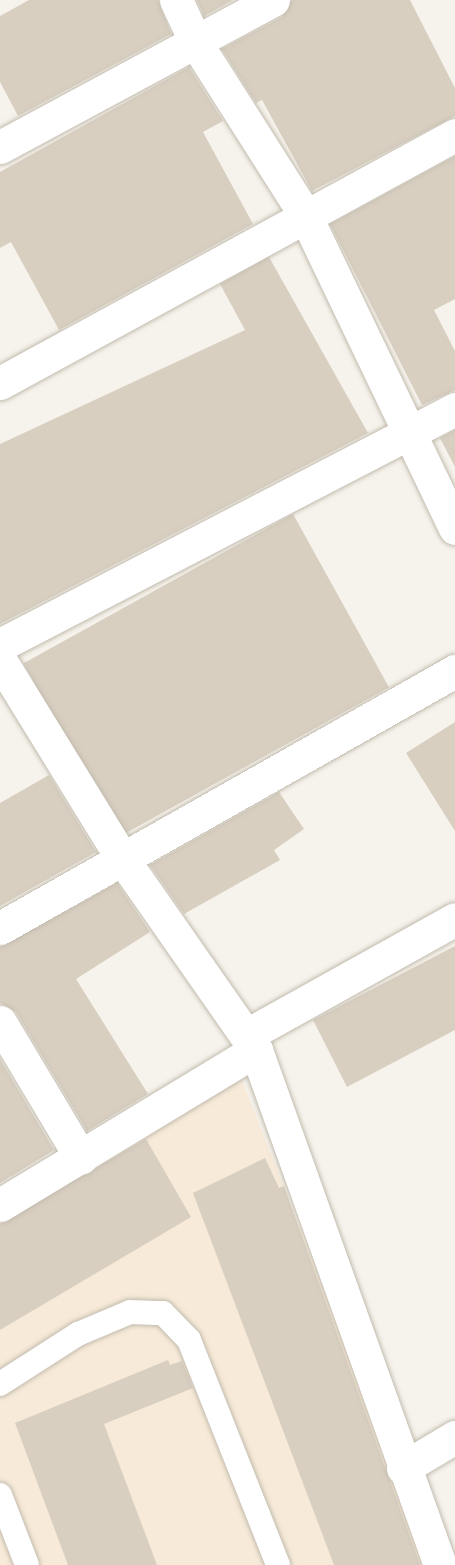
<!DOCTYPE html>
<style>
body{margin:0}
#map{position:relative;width:455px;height:1565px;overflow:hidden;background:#f6f3ec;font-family:"Open Sans",sans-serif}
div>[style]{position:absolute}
.commercial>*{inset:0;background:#f7ead8}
.building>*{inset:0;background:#d8cfc1;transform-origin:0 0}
.roads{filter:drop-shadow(0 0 2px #c2bbae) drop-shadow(0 0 2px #c2bbae)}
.service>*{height:24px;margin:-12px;padding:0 12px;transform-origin:12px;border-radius:12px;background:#fff}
.minor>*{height:33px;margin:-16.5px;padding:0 16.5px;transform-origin:16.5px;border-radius:16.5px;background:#fff}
span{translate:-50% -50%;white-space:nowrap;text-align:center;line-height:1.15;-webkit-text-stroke:4.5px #fff;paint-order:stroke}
</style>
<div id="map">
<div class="commercial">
<div style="clip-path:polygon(239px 1073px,432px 1565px,0 1565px,0 1218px)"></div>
</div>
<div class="building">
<div style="clip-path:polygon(29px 0,158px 0,171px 34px,18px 116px,0 82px,0 16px)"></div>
<div style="clip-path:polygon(197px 0,233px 0,204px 16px)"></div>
<div style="clip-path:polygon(292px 0,410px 0,455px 88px,455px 116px,312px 191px,262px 100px,256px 103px,222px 49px,282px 17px)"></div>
<div style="clip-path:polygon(189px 67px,223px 121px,203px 132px,253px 224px,59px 330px,11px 242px,0 248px,0 172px)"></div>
<div style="clip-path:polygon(455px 156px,455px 299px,434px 310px,455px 351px,455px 390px,422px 405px,330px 224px)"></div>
<div style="clip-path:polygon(269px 257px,368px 433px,0 624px,0 444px,245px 330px,220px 284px)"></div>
<div style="clip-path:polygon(455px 430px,455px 467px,440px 438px)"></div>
<div style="left:293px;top:514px;width:198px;height:308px;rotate:61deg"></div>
<div style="clip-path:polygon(455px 722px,455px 831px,406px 753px)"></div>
<div style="clip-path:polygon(49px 775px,96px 852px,0 906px,0 803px)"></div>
<div style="clip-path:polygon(279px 792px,304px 829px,274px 850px,280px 860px,184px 914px,150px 865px)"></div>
<div style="clip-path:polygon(117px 883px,150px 932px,76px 979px,148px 1094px,87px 1131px,16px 1012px,0 1003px,0 947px)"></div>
<div style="clip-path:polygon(455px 946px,455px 1030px,347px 1087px,313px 1020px)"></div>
<div style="clip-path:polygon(0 1059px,54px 1150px,0 1183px)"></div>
<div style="clip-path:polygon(146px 1139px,191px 1217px,0 1330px,0 1224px)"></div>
<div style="clip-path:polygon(265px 1158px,279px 1188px,284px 1186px,420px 1565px,334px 1565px,193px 1193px)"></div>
<div style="clip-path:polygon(168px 1360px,170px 1365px,182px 1361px,193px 1388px,104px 1424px,157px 1565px,68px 1565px,15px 1423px)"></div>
</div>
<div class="roads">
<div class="service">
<div style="left:0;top:1384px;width:93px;rotate:-32.7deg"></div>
<div style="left:78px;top:1334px;width:56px;rotate:-22.9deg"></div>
<div style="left:130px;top:1312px;width:33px;rotate:2deg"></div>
<div style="left:163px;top:1313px;width:37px;rotate:46deg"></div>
<div style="left:189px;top:1340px;width:242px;rotate:68.4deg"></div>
<div style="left:0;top:1495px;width:75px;rotate:68.9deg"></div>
</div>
<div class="minor">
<div style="left:176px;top:0;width:47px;rotate:65.1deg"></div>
<div style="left:196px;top:43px;width:204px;rotate:57.6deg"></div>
<div style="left:305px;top:215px;width:347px;rotate:64.4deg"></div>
<div style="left:0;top:147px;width:310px;rotate:-28.3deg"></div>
<div style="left:0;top:383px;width:518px;rotate:-28.59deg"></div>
<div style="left:0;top:645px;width:513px;rotate:-27.41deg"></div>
<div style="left:0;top:660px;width:233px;rotate:58.4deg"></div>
<div style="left:122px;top:858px;width:234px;rotate:55.1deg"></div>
<div style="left:256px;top:1050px;width:547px;rotate:70.34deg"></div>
<div style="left:0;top:928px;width:523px;rotate:-29.46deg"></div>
<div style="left:0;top:1022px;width:158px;rotate:59.2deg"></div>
<div style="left:247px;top:1035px;width:238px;rotate:-29.1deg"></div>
<div style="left:0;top:1205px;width:299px;rotate:-31.2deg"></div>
<div style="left:403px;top:1468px;width:61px;rotate:-30.8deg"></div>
</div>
</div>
</div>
